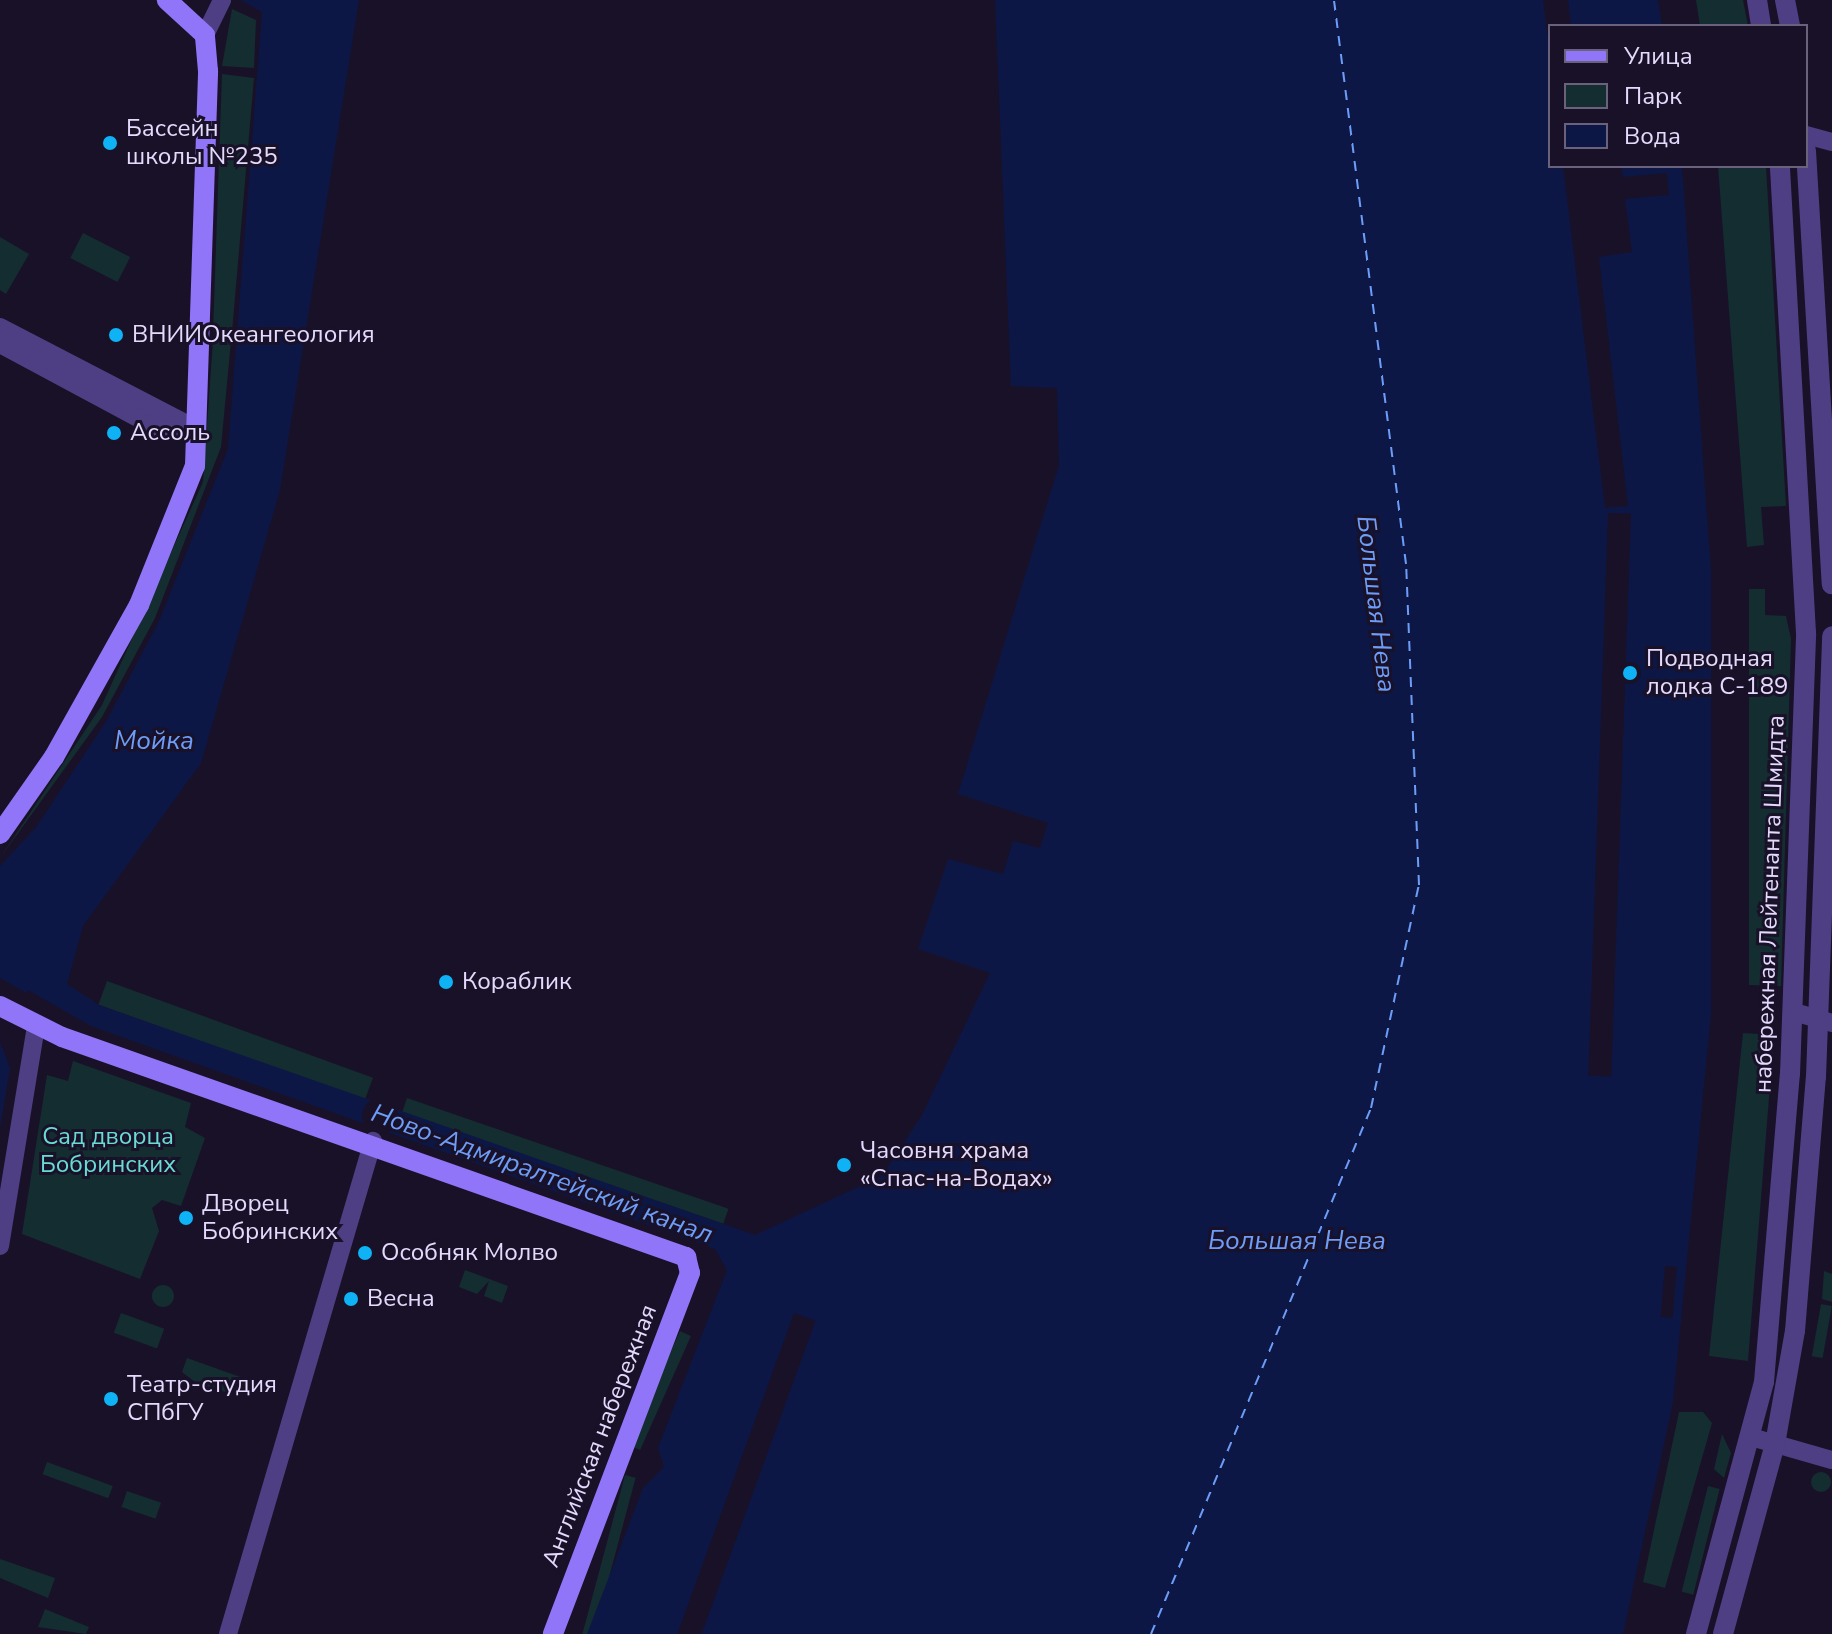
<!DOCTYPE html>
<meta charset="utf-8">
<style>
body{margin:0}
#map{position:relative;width:1832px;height:1634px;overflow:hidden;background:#191128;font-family:"Nunito Sans",sans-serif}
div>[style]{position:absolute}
.green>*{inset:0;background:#142d31;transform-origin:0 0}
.round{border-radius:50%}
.water>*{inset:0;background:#0d1745}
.pier>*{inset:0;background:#191128;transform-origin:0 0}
.ferry>*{height:2px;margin-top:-1px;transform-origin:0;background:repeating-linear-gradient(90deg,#6d9df8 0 10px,transparent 0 18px)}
.minor>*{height:18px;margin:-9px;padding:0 9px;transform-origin:9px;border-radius:9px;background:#4e3f84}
.tertiary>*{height:20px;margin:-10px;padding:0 10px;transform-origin:10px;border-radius:10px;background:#4e3f84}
.secondary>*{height:20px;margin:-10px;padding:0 10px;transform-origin:10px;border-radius:10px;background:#9175f8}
.dots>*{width:22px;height:22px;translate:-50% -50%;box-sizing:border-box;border:4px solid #191128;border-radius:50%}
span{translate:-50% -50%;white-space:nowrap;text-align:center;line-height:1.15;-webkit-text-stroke:6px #191128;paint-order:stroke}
.poi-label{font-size:24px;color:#e4dafd}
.left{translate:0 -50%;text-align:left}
.street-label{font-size:24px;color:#e4dafd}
.park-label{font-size:24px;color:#68dbd4}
.water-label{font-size:26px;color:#6d9df8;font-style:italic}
.legend{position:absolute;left:1548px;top:24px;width:260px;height:144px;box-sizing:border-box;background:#191128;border:2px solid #6a617d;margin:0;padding:10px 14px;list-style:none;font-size:24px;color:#e4dafd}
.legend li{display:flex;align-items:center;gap:16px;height:40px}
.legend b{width:40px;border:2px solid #6a617d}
</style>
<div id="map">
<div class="green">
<div style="clip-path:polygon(1696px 0,1743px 0,1748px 26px,1700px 26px)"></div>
<div style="clip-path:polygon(232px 9px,256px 20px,254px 68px,222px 66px)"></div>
<div style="clip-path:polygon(222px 74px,254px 78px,232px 332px,213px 332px)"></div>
<div style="clip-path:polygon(1718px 166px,1766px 166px,1786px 506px,1761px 507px,1764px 545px,1747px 547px)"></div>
<div style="left:83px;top:233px;width:53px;height:28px;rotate:27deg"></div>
<div style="clip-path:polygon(0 237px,29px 254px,6px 294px,0 290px)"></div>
<div style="clip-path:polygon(213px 341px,231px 341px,221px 447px,155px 618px,102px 717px,0 858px,102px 705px,203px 482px)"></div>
<div style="clip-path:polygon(1749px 589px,1765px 589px,1765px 615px,1786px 616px,1791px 639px,1781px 986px,1749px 985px)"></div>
<div style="left:107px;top:981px;width:283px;height:25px;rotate:20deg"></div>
<div style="clip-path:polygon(1743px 1033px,1774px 1035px,1748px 1361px,1709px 1356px)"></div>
<div style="clip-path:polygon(73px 1061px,191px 1103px,185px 1127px,205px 1138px,181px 1206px,162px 1200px,152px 1208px,159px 1231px,140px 1279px,22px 1234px,47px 1075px,68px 1081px)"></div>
<div style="left:407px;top:1098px;width:340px;height:16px;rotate:19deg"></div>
<div style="clip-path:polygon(465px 1270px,508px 1286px,502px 1303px,484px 1296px,489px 1281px,477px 1294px,459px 1287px)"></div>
<div style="clip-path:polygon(1824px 1271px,1832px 1274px,1832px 1302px,1822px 1299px)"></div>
<div class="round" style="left:152px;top:1285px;width:22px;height:22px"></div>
<div style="left:1821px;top:1304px;width:11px;height:53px;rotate:10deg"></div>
<div style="left:121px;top:1313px;width:46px;height:21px;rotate:20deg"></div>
<div style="left:680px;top:1331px;width:12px;height:125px;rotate:24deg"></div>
<div style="clip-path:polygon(187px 1358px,243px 1378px,241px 1384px,235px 1382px,231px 1394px,195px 1382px,182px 1372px)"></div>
<div style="clip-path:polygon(1679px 1412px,1703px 1412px,1712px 1423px,1665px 1588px,1643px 1582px)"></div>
<div style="clip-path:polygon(1722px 1434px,1731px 1453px,1724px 1478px,1714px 1469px)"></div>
<div style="left:47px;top:1462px;width:70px;height:13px;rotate:20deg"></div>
<div class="round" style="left:1811px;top:1472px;width:20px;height:20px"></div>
<div style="left:625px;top:1475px;width:11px;height:170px;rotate:15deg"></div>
<div style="left:1708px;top:1486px;width:12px;height:109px;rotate:14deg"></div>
<div style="left:127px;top:1491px;width:36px;height:17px;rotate:19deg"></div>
<div style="clip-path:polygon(0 1559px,55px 1578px,48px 1598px,0 1578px)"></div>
<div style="clip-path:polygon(45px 1609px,89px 1627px,86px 1634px,38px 1627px)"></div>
</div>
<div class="water">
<div style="clip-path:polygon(241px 0,359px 0,280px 490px,201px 763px,83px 926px,67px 984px,99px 1005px,755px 1235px,882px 1176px,922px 1115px,990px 973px,918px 949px,948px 859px,1003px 874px,1013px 841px,1040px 848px,1048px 823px,958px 794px,1059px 465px,1057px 388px,1011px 386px,995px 0,1658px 0,1662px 26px,1550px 26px,1550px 166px,1682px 166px,1711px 572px,1711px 1014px,1673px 1402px,1623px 1634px,587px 1634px,643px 1488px,664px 1467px,658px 1448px,727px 1270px,715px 1249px,91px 1026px,28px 990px,0 1038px,0 866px,37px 826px,107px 720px,159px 621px,228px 449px,262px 12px)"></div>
<div style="clip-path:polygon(0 1042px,10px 1068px,0 1128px)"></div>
</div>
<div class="pier">
<div style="clip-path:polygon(1543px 0,1568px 0,1571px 26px,1550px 26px,1550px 55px)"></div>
<div style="clip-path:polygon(1563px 166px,1621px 166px,1623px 177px,1667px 173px,1669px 195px,1625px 199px,1632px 252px,1599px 257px,1628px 506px,1605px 508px)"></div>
<div style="left:1608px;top:513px;width:23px;height:563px;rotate:2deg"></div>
<div style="clip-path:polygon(0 978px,28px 994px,2px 1039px,0 1038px)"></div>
<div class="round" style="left:362px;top:1098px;width:36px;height:36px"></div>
<div style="left:1665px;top:1266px;width:12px;height:51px;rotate:5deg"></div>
<div style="left:794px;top:1313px;width:23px;height:342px;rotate:20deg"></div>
</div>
<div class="ferry">
<div style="left:1151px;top:1634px;width:570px;rotate:-67.3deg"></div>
<div style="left:1371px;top:1108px;width:228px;rotate:-77.9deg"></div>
<div style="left:1419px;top:885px;width:321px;rotate:-92.3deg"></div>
<div style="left:1406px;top:564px;width:569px;rotate:-97.28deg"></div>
</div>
<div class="minor">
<div style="left:205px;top:35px;width:39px;rotate:-64deg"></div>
<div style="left:1806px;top:135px;width:27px;rotate:15deg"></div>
<div style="left:0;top:327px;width:222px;rotate:27.4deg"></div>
<div style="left:0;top:344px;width:184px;rotate:28.2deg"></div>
<div style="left:162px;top:431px;width:29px;rotate:-4deg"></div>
<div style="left:1794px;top:1012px;width:40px;rotate:16deg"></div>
<div style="left:0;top:1246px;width:223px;rotate:-80.7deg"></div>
<div style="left:1751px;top:1437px;width:84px;rotate:15.9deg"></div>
<div style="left:228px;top:1634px;width:514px;rotate:-73.61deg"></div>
</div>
<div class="tertiary">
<div style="left:1757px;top:0;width:26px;rotate:81deg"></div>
<div style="left:1785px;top:0;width:26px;rotate:79deg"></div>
<div style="left:1806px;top:151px;width:434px;rotate:86.6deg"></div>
<div style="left:1696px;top:1634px;width:261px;rotate:-74.9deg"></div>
<div style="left:1764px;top:1382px;width:309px;rotate:-85.2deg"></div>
<div style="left:1790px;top:1074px;width:441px;rotate:-87.9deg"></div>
<div style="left:1806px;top:633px;width:468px;rotate:-93.2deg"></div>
<div style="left:1723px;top:1634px;width:197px;rotate:-74.7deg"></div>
<div style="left:1775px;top:1444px;width:115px;rotate:-80deg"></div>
<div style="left:1795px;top:1331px;width:255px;rotate:-85.3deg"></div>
<div style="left:1816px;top:1077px;width:441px;rotate:-87.9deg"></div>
</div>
<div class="secondary">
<div style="left:0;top:834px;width:94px;rotate:-55deg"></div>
<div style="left:54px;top:757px;width:174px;rotate:-60.8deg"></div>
<div style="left:139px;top:605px;width:150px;rotate:-68.1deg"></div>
<div style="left:195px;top:466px;width:395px;rotate:-88.1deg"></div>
<div style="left:208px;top:71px;width:36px;rotate:-95deg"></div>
<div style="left:205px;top:35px;width:52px;rotate:-137.4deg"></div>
<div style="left:0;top:1006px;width:69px;rotate:26.6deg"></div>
<div style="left:62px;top:1037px;width:662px;rotate:19.42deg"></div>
<div style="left:686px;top:1257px;width:16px;rotate:76deg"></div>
<div style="left:690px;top:1273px;width:386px;rotate:110.8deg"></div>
</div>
<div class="dots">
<div style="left:110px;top:143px;background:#0fb2f4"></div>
<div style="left:116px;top:335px;background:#0fb2f4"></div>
<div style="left:114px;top:433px;background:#0fb2f4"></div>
<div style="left:1630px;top:673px;background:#0fb2f4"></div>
<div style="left:446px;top:982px;background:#0fb2f4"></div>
<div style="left:844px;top:1165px;background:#0fb2f4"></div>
<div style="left:186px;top:1218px;background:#0fb2f4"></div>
<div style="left:365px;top:1253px;background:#0fb2f4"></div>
<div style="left:351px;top:1299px;background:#0fb2f4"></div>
<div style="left:111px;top:1399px;background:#0fb2f4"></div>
</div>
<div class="poi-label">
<span class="left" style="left:126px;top:143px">Бассейн<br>школы №235</span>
<span class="left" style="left:132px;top:335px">ВНИИОкеангеология</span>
<span class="left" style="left:130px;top:433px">Ассоль</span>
<span class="left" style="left:1646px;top:673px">Подводная<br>лодка С-189</span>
<span class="left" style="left:462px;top:982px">Кораблик</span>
<span class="left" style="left:860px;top:1165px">Часовня храма<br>«Спас-на-Водах»</span>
<span class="left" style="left:202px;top:1218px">Дворец<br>Бобринских</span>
<span class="left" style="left:381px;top:1253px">Особняк Молво</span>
<span class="left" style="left:367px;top:1299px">Весна</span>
<span class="left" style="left:127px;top:1399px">Театр-студия<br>СПбГУ</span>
</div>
<div class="street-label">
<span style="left:1770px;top:904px;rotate:-88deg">набережная Лейтенанта Шмидта</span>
<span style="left:600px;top:1436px;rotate:-69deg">Английская набережная</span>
</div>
<div class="park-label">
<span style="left:108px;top:1151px">Сад дворца<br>Бобринских</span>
</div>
<div class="water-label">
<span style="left:1376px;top:604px;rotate:83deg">Большая Нева</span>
<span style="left:154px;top:741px">Мойка</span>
<span style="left:542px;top:1174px;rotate:20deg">Ново-Адмиралтейский канал</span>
<span style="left:1297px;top:1241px">Большая Нева</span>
</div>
<ul class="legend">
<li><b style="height:10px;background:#9175f8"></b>Улица</li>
<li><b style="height:22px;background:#142d31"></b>Парк</li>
<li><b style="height:22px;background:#0d1745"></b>Вода</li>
</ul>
</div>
